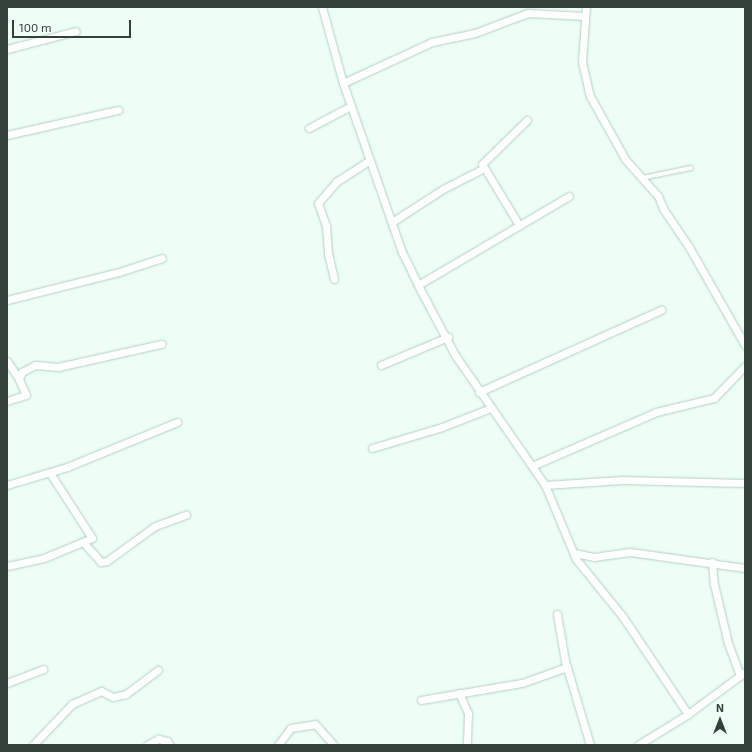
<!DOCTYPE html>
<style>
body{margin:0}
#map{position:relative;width:752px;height:752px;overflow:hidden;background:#edfef5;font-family:"Exo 2",sans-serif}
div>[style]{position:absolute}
.roads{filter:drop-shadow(0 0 1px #b5d1c3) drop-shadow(0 0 1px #b5d1c3)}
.service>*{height:3.5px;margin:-1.75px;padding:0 1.75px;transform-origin:1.75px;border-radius:1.75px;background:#fff}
.minor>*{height:7px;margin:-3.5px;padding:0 3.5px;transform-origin:3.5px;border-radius:3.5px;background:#fff}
span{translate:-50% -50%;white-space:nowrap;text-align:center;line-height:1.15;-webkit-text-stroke:3.5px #edfef5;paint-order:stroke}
.frame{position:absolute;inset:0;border:8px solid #34403a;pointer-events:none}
.north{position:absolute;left:700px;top:700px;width:40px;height:40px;-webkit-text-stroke:3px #edfef5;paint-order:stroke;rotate:0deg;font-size:11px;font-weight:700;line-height:16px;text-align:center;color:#34403a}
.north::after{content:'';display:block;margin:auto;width:14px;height:18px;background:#34403a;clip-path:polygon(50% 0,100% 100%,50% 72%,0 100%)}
.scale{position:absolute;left:12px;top:20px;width:119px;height:18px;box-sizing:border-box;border:2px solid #34403a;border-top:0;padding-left:5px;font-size:12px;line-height:14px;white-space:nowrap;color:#34403a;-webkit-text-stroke:3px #edfef5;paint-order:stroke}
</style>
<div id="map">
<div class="roads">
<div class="service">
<div style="left:642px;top:178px;width:50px;rotate:-11.5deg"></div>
</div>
<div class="minor">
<div style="left:322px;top:7px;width:79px;rotate:74.6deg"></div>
<div style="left:343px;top:83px;width:177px;rotate:70.8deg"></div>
<div style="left:401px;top:250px;width:46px;rotate:64deg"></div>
<div style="left:421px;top:291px;width:72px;rotate:62deg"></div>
<div style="left:455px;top:355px;width:158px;rotate:55.3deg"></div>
<div style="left:545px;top:485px;width:80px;rotate:67.3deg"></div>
<div style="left:576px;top:559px;width:75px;rotate:51deg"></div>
<div style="left:623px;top:617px;width:117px;rotate:56.2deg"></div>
<div style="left:586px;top:7px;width:55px;rotate:94.2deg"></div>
<div style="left:582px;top:62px;width:35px;rotate:77deg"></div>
<div style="left:590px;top:96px;width:72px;rotate:60.9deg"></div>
<div style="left:625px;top:159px;width:50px;rotate:48.3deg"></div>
<div style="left:658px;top:196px;width:15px;rotate:67deg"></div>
<div style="left:664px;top:210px;width:45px;rotate:56deg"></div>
<div style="left:689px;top:247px;width:113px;rotate:60.3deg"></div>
<div style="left:7px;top:49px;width:71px;rotate:-14.6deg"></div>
<div style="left:343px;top:83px;width:98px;rotate:-24.7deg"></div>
<div style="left:432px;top:42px;width:44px;rotate:-11.8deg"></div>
<div style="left:475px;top:33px;width:57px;rotate:-20.7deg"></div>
<div style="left:528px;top:13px;width:57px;rotate:3deg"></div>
<div style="left:309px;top:128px;width:47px;rotate:-27.6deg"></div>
<div style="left:7px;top:135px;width:114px;rotate:-12.7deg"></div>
<div style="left:392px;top:222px;width:61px;rotate:-32.9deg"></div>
<div style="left:443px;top:189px;width:46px;rotate:-27.1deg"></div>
<div style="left:519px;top:225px;width:71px;rotate:-121.2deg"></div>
<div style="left:482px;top:164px;width:63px;rotate:-44.4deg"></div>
<div style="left:334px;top:279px;width:26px;rotate:-103deg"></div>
<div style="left:328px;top:254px;width:28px;rotate:-94deg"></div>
<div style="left:326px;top:226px;width:24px;rotate:-109deg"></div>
<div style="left:318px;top:203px;width:28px;rotate:-49deg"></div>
<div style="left:336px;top:182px;width:40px;rotate:-32.9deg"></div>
<div style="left:418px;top:285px;width:175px;rotate:-30.5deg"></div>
<div style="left:7px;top:300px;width:115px;rotate:-14deg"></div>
<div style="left:119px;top:272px;width:45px;rotate:-18deg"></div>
<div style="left:7px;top:361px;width:22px;rotate:56deg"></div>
<div style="left:381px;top:365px;width:73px;rotate:-22.7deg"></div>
<div style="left:479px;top:392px;width:200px;rotate:-24.3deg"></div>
<div style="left:7px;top:401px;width:20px;rotate:-18deg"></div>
<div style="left:26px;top:395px;width:17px;rotate:-114deg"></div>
<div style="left:19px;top:379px;width:8px;rotate:-67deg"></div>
<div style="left:22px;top:372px;width:15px;rotate:-28deg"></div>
<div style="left:35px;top:365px;width:23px;rotate:5deg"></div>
<div style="left:58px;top:367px;width:106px;rotate:-12.6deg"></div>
<div style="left:372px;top:448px;width:73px;rotate:-16.7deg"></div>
<div style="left:442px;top:427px;width:53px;rotate:-21.2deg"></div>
<div style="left:532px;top:466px;width:135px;rotate:-23.5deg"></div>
<div style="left:656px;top:412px;width:60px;rotate:-13.6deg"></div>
<div style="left:714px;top:398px;width:45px;rotate:-45.9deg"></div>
<div style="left:7px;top:485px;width:63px;rotate:-16.7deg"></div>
<div style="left:67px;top:467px;width:119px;rotate:-22.2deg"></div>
<div style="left:545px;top:485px;width:77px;rotate:-3.7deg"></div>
<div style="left:622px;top:480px;width:123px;rotate:1.4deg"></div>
<div style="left:83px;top:542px;width:27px;rotate:48deg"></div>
<div style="left:101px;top:562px;width:6px;rotate:-9deg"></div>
<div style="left:107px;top:561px;width:59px;rotate:-36.1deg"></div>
<div style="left:155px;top:526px;width:33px;rotate:-20deg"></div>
<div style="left:574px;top:553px;width:20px;rotate:11deg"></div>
<div style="left:594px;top:557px;width:36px;rotate:-8deg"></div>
<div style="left:630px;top:552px;width:116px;rotate:7.9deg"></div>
<div style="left:712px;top:562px;width:22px;rotate:85deg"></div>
<div style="left:714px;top:584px;width:61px;rotate:76.7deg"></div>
<div style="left:728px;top:643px;width:35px;rotate:70deg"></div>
<div style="left:7px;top:566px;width:38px;rotate:-12deg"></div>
<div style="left:44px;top:558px;width:52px;rotate:-22.6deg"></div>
<div style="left:92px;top:538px;width:77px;rotate:-122.9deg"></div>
<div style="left:557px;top:614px;width:48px;rotate:80.3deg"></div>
<div style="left:565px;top:661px;width:88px;rotate:73.4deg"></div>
<div style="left:7px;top:683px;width:39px;rotate:-21deg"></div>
<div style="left:459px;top:693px;width:22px;rotate:66deg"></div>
<div style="left:468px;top:713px;width:32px;rotate:92deg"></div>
<div style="left:421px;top:700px;width:102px;rotate:-9.6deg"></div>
<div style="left:522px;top:683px;width:48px;rotate:-19.6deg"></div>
<div style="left:33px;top:745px;width:57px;rotate:-46.4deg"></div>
<div style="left:72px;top:704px;width:32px;rotate:-24deg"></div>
<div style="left:101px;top:691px;width:13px;rotate:27deg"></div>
<div style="left:113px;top:697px;width:13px;rotate:-13deg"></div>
<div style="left:126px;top:694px;width:40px;rotate:-37deg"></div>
<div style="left:147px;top:745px;width:13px;rotate:-29deg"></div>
<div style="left:158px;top:739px;width:9px;rotate:13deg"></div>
<div style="left:167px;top:741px;width:5px;rotate:53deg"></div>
<div style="left:278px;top:745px;width:21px;rotate:-53deg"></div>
<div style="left:291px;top:728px;width:24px;rotate:-9deg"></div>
<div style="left:315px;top:724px;width:28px;rotate:48deg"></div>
<div style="left:638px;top:745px;width:59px;rotate:-31.8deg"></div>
<div style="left:688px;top:714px;width:71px;rotate:-36.4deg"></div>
</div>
</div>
<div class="frame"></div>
<div class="north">N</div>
<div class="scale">100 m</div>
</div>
